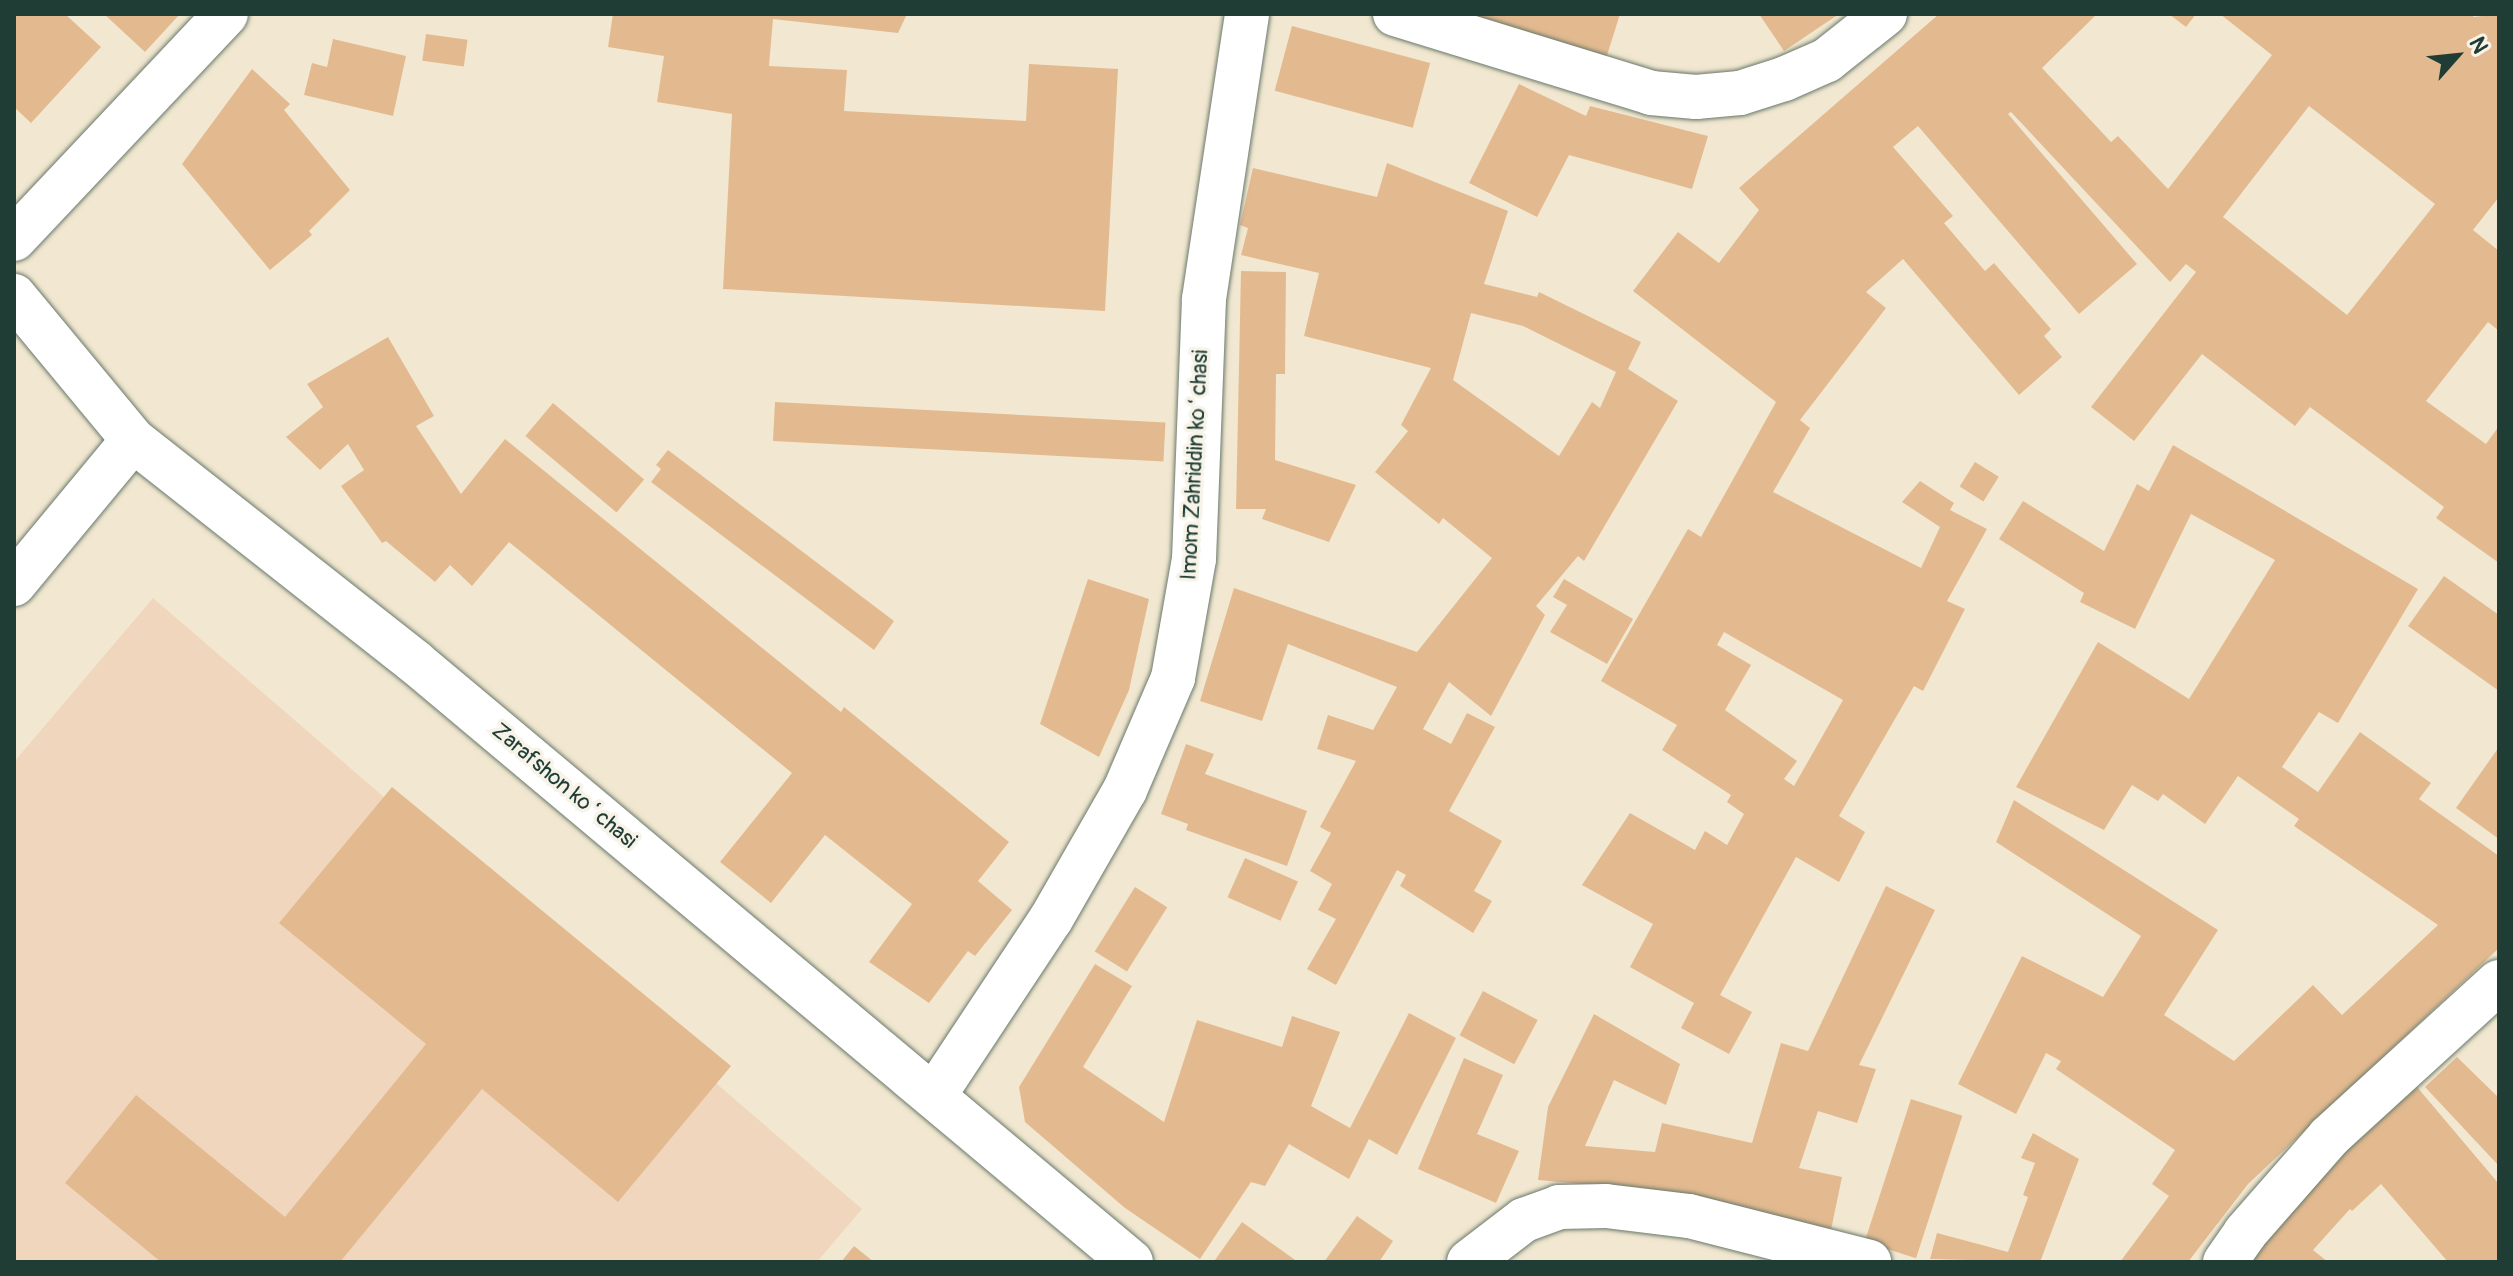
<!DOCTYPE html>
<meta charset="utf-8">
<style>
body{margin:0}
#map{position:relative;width:2513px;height:1276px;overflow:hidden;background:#f2e8d1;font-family:Pangolin,sans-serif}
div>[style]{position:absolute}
.built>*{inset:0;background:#f0d6bc}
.building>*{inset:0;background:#e3ba90;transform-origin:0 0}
.roads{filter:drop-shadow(0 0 2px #69796b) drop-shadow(0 0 2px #69796b)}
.minor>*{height:44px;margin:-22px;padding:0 22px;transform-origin:22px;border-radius:22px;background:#fff}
.secondary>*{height:44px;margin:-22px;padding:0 22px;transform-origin:22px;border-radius:22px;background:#fff}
span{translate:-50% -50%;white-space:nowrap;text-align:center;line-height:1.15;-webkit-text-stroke:7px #f7f3e8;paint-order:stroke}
.street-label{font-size:22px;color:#1f3d34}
.frame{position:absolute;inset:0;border:16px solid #1f3d34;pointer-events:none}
.north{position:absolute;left:2417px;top:16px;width:80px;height:80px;-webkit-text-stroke:6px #f7f3e8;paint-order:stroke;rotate:63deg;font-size:22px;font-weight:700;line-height:32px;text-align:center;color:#1f3d34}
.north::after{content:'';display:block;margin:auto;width:28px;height:36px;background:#1f3d34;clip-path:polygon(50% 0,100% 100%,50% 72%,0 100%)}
</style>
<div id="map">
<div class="built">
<div style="clip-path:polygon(153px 598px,862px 1209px,817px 1262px,14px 1262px,14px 762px)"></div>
</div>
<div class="building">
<div style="clip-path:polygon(14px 14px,65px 14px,101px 47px,31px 123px,14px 107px)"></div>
<div style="clip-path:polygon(104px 14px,180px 14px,145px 52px)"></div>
<div style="clip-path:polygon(613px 14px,907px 14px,898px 33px,773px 19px,769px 66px,847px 70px,844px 111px,1026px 121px,1029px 64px,1118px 69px,1105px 311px,723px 289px,732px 114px,657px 102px,664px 56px,608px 47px)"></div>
<div style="clip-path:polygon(1448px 14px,1620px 14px,1604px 65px)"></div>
<div style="clip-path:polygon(1759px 14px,1839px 14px,1784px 51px)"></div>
<div style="clip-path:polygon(evenodd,1939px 14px,2097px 14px,2042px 68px,2111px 142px,2118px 136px,2168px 189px,2272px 55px,2220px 14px,2470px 14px,2474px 17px,2499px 14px,2499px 197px,2473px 230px,2499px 251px,2499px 331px,2488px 322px,2426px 401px,2486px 444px,2499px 426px,2499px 563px,2436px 518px,2444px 507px,2310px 407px,2295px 426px,2202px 354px,2134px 441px,2091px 407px,2196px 272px,2186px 264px,2170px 282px,2011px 112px,2008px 114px,2137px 264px,2079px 314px,1918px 126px,1893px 147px,1953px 216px,1944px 223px,1985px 271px,1994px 263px,2051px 329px,2044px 336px,2062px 357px,2019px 395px,1903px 259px,1866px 292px,1886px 308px,1800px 420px,1810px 428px,1773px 492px,1921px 568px,1940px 527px,1902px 502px,1920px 481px,1954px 503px,1950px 510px,1987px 529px,1947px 601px,1965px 609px,1923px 691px,1914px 686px,1839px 816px,1865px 832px,1839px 882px,1796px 857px,1720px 995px,1752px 1012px,1729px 1054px,1681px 1028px,1694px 1003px,1630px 967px,1653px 924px,1582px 885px,1630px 813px,1695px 850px,1705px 831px,1727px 845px,1744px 814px,1727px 802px,1731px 795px,1662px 750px,1677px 725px,1601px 681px,1688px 529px,1701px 537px,1776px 402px,1633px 291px,1678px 232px,1719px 263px,1759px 210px,1739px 188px,1939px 14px,2309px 106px,2435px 204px,2347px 315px,2223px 217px,2309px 106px,1939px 14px,1724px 632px,1843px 700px,1794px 786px,1784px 779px,1797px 761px,1725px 710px,1751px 665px,1717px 645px,1724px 632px)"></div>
<div style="clip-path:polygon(2169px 14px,2196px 14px,2186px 27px)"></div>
<div style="left:1292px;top:26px;width:143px;height:67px;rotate:15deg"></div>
<div style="left:426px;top:34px;width:42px;height:27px;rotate:8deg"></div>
<div style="clip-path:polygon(333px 39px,406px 56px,393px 116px,304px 95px,312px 63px,327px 67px)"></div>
<div style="clip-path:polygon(252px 69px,290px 104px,284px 110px,350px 190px,309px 231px,312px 235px,270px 270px,182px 164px)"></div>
<div style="clip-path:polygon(1519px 84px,1586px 116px,1590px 106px,1708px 136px,1692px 189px,1569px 155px,1537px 217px,1469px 183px)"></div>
<div style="clip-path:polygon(evenodd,1387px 163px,1508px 211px,1484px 284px,1537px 297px,1539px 292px,1641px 342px,1628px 369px,1678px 401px,1584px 561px,1578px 556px,1536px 606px,1545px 615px,1491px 716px,1449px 682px,1423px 729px,1451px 744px,1467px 713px,1495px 727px,1449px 811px,1502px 841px,1474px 891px,1492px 901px,1473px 933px,1400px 886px,1406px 875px,1397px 870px,1336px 985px,1307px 969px,1336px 919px,1318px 910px,1332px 884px,1310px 871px,1331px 833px,1320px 827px,1356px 761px,1317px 749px,1328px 715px,1373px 730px,1397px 687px,1288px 644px,1262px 721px,1200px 701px,1234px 588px,1417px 652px,1492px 558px,1443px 518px,1439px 524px,1375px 472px,1408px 431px,1401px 425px,1431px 368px,1304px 336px,1319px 273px,1241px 255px,1248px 228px,1240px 225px,1253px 168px,1377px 197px,1387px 163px,1471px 313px,1523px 326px,1616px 372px,1600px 408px,1592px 402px,1559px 456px,1453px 380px,1471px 313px)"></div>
<div style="clip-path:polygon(1241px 271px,1286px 272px,1285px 374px,1276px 374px,1275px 460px,1356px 485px,1329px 542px,1262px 519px,1266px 509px,1236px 509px)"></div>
<div style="clip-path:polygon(388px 337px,434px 416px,416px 426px,461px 494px,505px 439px,841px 712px,844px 707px,1009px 842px,978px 881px,1012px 910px,975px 956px,968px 951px,929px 1003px,869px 962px,912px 904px,825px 835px,771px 903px,720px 862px,792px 773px,509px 542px,472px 586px,450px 565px,435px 582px,386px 541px,382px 543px,341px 486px,364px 470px,348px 444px,320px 470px,286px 437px,323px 407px,307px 384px)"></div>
<div style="left:775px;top:402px;width:391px;height:39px;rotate:3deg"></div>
<div style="left:553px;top:403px;width:119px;height:43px;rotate:40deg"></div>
<div style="clip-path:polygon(2173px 445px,2418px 589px,2338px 723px,2319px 712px,2282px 767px,2318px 792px,2360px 732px,2431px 783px,2419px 799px,2499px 856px,2499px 948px,2248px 1184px,2188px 1262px,2120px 1262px,2169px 1196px,2152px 1184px,2175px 1150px,2056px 1069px,2061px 1061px,2046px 1053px,2016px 1114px,1958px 1084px,2022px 956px,2103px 997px,2141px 936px,1996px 842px,2014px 800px,2218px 930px,2164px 1015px,2234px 1061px,2313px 985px,2342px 1015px,2438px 925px,2294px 826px,2299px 819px,2238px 776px,2205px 824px,2163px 794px,2158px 801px,2132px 785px,2104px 830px,2016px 787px,2098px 642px,2189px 699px,2275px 560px,2191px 514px,2135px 629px,2080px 602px,2084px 593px,1999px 539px,2023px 501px,2104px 551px,2137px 484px,2149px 491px)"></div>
<div style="clip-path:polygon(668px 450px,894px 621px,874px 650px,651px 482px,661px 469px,656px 465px)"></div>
<div style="left:1975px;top:462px;width:28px;height:29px;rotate:32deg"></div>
<div style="clip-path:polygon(2444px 576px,2499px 615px,2499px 691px,2408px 626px)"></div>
<div style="clip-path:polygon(1088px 579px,1149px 599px,1129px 690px,1099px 757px,1040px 724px)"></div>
<div style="clip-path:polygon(1564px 579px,1633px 619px,1607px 664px,1550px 632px,1567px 605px,1553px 597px)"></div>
<div style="clip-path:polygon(1186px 744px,1214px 754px,1205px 774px,1307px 811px,1287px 866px,1186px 830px,1188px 824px,1161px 814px)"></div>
<div style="clip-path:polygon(2499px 747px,2499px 839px,2456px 808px)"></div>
<div style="clip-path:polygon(392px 787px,731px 1066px,618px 1202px,482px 1089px,340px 1262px,161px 1262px,65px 1183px,136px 1095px,285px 1217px,426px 1044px,279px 923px)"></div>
<div style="left:1245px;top:858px;width:58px;height:43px;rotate:24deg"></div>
<div style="clip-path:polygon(1886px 886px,1935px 910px,1859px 1065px,1876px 1069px,1857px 1123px,1818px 1111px,1799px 1168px,1842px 1177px,1831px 1230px,1648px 1190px,1538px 1180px,1548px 1107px,1594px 1014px,1680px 1064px,1666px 1105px,1614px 1080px,1585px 1146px,1655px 1152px,1662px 1123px,1752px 1143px,1781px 1043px,1808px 1051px)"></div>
<div style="left:1135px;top:887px;width:38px;height:76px;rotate:32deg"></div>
<div style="clip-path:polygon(1095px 964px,1132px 986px,1083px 1067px,1164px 1122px,1197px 1020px,1282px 1047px,1292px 1016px,1340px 1032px,1311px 1106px,1350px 1128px,1409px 1013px,1456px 1038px,1397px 1155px,1369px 1139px,1349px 1179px,1289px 1144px,1265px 1186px,1251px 1182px,1200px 1259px,1125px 1208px,1025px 1122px,1019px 1087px)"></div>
<div style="left:1483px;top:991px;width:62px;height:50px;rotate:28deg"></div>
<div style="clip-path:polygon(2457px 1057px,2499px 1098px,2499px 1166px,2425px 1087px)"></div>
<div style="clip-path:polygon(1464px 1058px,1503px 1075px,1477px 1134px,1519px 1151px,1496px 1203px,1418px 1169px)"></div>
<div style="clip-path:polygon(2417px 1087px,2499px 1184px,2499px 1262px,2448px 1262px,2381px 1184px,2352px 1211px,2350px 1209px,2313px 1250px,2328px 1262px,2245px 1262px,2318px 1176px)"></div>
<div style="left:1911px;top:1099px;width:54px;height:150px;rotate:18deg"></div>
<div style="clip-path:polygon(2033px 1133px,2079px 1159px,2040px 1262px,1930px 1259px,1937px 1233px,2008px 1252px,2028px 1197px,2023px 1195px,2035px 1163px,2021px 1158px)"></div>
<div style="clip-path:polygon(1357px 1216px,1393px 1241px,1379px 1262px,1324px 1262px)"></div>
<div style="clip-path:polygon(1242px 1222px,1298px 1262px,1218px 1262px,1215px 1260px)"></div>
<div style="clip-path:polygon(854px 1246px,874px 1262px,841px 1262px)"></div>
</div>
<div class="roads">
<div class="minor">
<div style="left:1395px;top:14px;width:268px;rotate:17.1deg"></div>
<div style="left:1651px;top:93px;width:45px;rotate:5.1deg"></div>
<div style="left:1696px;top:97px;width:44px;rotate:-5.2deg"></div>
<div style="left:1740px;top:93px;width:46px;rotate:-17.7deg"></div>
<div style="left:1784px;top:79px;width:47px;rotate:-23.8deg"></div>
<div style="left:1827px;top:60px;width:74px;rotate:-38.4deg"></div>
<div style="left:14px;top:239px;width:309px;rotate:-46.7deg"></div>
<div style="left:133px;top:440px;width:359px;rotate:38.2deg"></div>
<div style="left:415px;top:662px;width:934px;rotate:39.96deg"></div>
<div style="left:935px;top:1094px;width:210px;rotate:-56.5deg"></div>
<div style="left:1051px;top:919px;width:149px;rotate:-60.2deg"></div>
<div style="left:1125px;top:790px;width:122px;rotate:-66.8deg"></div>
<div style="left:1173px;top:678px;width:121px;rotate:-80deg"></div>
<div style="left:1194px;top:559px;width:260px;rotate:-87.8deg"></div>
<div style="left:1204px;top:299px;width:288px;rotate:-81.4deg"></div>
<div style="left:1469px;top:1262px;width:69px;rotate:-37.4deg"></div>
<div style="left:1524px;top:1220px;width:37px;rotate:-20deg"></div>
<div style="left:1559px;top:1207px;width:47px;rotate:-1.2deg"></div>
<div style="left:1606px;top:1206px;width:84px;rotate:6.9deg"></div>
<div style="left:1689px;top:1216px;width:186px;rotate:14.3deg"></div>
<div style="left:2225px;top:1262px;width:35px;rotate:-55deg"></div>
<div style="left:2245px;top:1233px;width:128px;rotate:-48.8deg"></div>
<div style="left:2329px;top:1137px;width:230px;rotate:-42.4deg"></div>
</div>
<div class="secondary">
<div style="left:14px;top:296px;width:187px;rotate:50.4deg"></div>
<div style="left:133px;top:440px;width:187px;rotate:129.6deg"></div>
</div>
</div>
<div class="street-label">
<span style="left:1195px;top:465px;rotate:-87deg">Imom Zahriddin koʻchasi</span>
<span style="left:564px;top:786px;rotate:40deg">Zarafshon koʻchasi</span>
</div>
<div class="frame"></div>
<div class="north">N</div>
</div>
